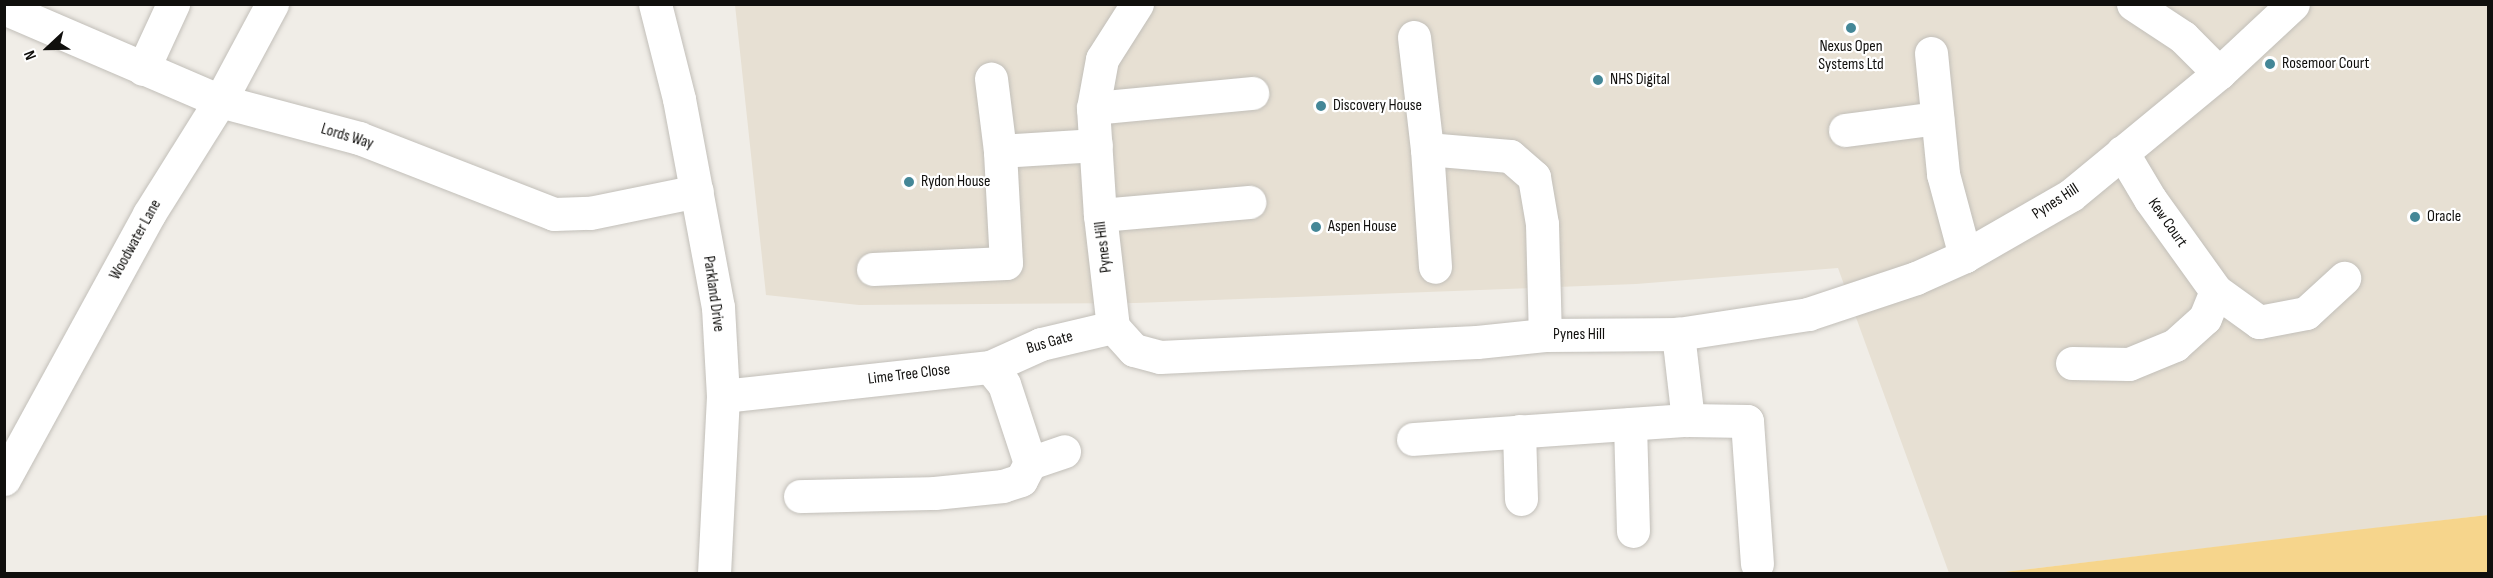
<!DOCTYPE html>
<style>
body{margin:0}
#map{position:relative;width:2493px;height:578px;overflow:hidden;background:#f0ede7;font-family:"Sofia Sans Condensed",sans-serif}
div>[style]{position:absolute}
.built>*{inset:0;background:#e7e0d3}
.green>*{inset:0;background:#f6d58c}
.roads{filter:drop-shadow(0 0 2px #c2bfb9) drop-shadow(0 0 2px #c2bfb9)}
.minor>*{height:33px;margin:-16.5px;padding:0 16.5px;transform-origin:16.5px;border-radius:16.5px;background:#fff}
.dots>*{width:16px;height:16px;translate:-50% -50%;box-sizing:border-box;border:3px solid #fff;border-radius:50%}
span{translate:-50% -50%;white-space:nowrap;text-align:center;line-height:1.15;-webkit-text-stroke:4.5px #fff;paint-order:stroke}
.poi-label{font-size:16px;color:#100f0d}
.left{translate:0 -50%;text-align:left}
.street-label{font-size:16px;color:#100f0d}
.frame{position:absolute;inset:0;border:6px solid #100f0d;pointer-events:none}
.north{position:absolute;left:18px;top:18px;width:60px;height:60px;-webkit-text-stroke:4px #fff;paint-order:stroke;rotate:248deg;font-size:16px;font-weight:700;line-height:24px;text-align:center;color:#100f0d}
.north::after{content:'';display:block;margin:auto;width:21px;height:27px;background:#100f0d;clip-path:polygon(50% 0,100% 100%,50% 72%,0 100%)}
</style>
<div id="map">
<div class="built">
<div style="clip-path:polygon(735px 5px,2488px 5px,2488px 515px,1996px 573px,1949px 573px,1838px 268px,1636px 284px,1136px 303px,859px 305px,766px 295px)"></div>
</div>
<div class="green">
<div style="clip-path:polygon(2488px 515px,2488px 573px,1996px 573px,2355px 530px)"></div>
</div>
<div class="roads">
<div class="minor">
<div style="left:655px;top:4px;width:98px;rotate:75.8deg"></div>
<div style="left:679px;top:99px;width:212px;rotate:79.4deg"></div>
<div style="left:718px;top:307px;width:89px;rotate:86.8deg"></div>
<div style="left:723px;top:396px;width:178px;rotate:92.9deg"></div>
<div style="left:1137px;top:4px;width:65px;rotate:122.5deg"></div>
<div style="left:1102px;top:59px;width:50px;rotate:100.4deg"></div>
<div style="left:1093px;top:108px;width:107px;rotate:86.3deg"></div>
<div style="left:1100px;top:215px;width:113px;rotate:83.4deg"></div>
<div style="left:1113px;top:327px;width:31px;rotate:48deg"></div>
<div style="left:1134px;top:350px;width:27px;rotate:15deg"></div>
<div style="left:1160px;top:357px;width:317px;rotate:-2.7deg"></div>
<div style="left:1477px;top:342px;width:68px;rotate:-5.9deg"></div>
<div style="left:1545px;top:335px;width:133px;rotate:-0.4deg"></div>
<div style="left:1678px;top:334px;width:132px;rotate:-8.7deg"></div>
<div style="left:1808px;top:314px;width:114px;rotate:-18.4deg"></div>
<div style="left:1916px;top:278px;width:54px;rotate:-24.2deg"></div>
<div style="left:1965px;top:256px;width:122px;rotate:-29.9deg"></div>
<div style="left:2071px;top:195px;width:192px;rotate:-39.5deg"></div>
<div style="left:2219px;top:73px;width:101px;rotate:-43deg"></div>
<div style="left:2133px;top:4px;width:60px;rotate:33.4deg"></div>
<div style="left:2183px;top:37px;width:51px;rotate:45deg"></div>
<div style="left:4px;top:8px;width:235px;rotate:23.3deg"></div>
<div style="left:220px;top:101px;width:144px;rotate:14.9deg"></div>
<div style="left:359px;top:138px;width:209px;rotate:21.3deg"></div>
<div style="left:554px;top:214px;width:36px;rotate:-2deg"></div>
<div style="left:590px;top:213px;width:109px;rotate:-11.6deg"></div>
<div style="left:1414px;top:37px;width:113px;rotate:83.4deg"></div>
<div style="left:1427px;top:149px;width:83px;rotate:4.8deg"></div>
<div style="left:1510px;top:156px;width:32px;rotate:41deg"></div>
<div style="left:1534px;top:177px;width:48px;rotate:80.3deg"></div>
<div style="left:1542px;top:224px;width:111px;rotate:88.5deg"></div>
<div style="left:1931px;top:53px;width:122px;rotate:84.3deg"></div>
<div style="left:1943px;top:174px;width:85px;rotate:75deg"></div>
<div style="left:143px;top:69px;width:72px;rotate:-65.2deg"></div>
<div style="left:1093px;top:108px;width:160px;rotate:-5.4deg"></div>
<div style="left:1845px;top:130px;width:93px;rotate:-7.4deg"></div>
<div style="left:1427px;top:149px;width:118px;rotate:86.1deg"></div>
<div style="left:1000px;top:151px;width:96px;rotate:-3.6deg"></div>
<div style="left:2122px;top:152px;width:55px;rotate:59.2deg"></div>
<div style="left:2150px;top:199px;width:113px;rotate:54.3deg"></div>
<div style="left:2216px;top:291px;width:53px;rotate:35.8deg"></div>
<div style="left:2259px;top:322px;width:48px;rotate:-10.8deg"></div>
<div style="left:2306px;top:313px;width:52px;rotate:-42.6deg"></div>
<div style="left:1100px;top:215px;width:150px;rotate:-5deg"></div>
<div style="left:873px;top:269px;width:133px;rotate:-2.6deg"></div>
<div style="left:1006px;top:263px;width:112px;rotate:-93.1deg"></div>
<div style="left:1000px;top:151px;width:73px;rotate:-97.1deg"></div>
<div style="left:2072px;top:363px;width:57px;rotate:1deg"></div>
<div style="left:2129px;top:364px;width:50px;rotate:-22.4deg"></div>
<div style="left:2175px;top:345px;width:40px;rotate:-42deg"></div>
<div style="left:2205px;top:318px;width:29px;rotate:-68deg"></div>
<div style="left:990px;top:367px;width:56px;rotate:-24.3deg"></div>
<div style="left:1041px;top:344px;width:74px;rotate:-13.3deg"></div>
<div style="left:723px;top:396px;width:269px;rotate:-6.2deg"></div>
<div style="left:990px;top:367px;width:22px;rotate:51deg"></div>
<div style="left:1004px;top:384px;width:83px;rotate:71.8deg"></div>
<div style="left:1030px;top:463px;width:19px;rotate:118deg"></div>
<div style="left:1021px;top:480px;width:19px;rotate:162deg"></div>
<div style="left:1003px;top:486px;width:69px;rotate:174.2deg"></div>
<div style="left:934px;top:493px;width:134px;rotate:178.7deg"></div>
<div style="left:1688px;top:420px;width:59px;rotate:1deg"></div>
<div style="left:1747px;top:421px;width:143px;rotate:86deg"></div>
<div style="left:1630px;top:424px;width:107px;rotate:88.4deg"></div>
<div style="left:1519px;top:431px;width:68px;rotate:88.3deg"></div>
<div style="left:1413px;top:439px;width:276px;rotate:-4deg"></div>
<div style="left:1688px;top:420px;width:87px;rotate:-96.6deg"></div>
<div style="left:1030px;top:463px;width:36px;rotate:-19deg"></div>
<div style="left:4px;top:479px;width:302px;rotate:-61.3deg"></div>
<div style="left:149px;top:214px;width:133px;rotate:-57.9deg"></div>
<div style="left:220px;top:101px;width:110px;rotate:-61.8deg"></div>
</div>
</div>
<div class="dots">
<div style="left:1851px;top:28px;background:#448797"></div>
<div style="left:2270px;top:64px;background:#448797"></div>
<div style="left:1598px;top:80px;background:#448797"></div>
<div style="left:1321px;top:106px;background:#448797"></div>
<div style="left:909px;top:182px;background:#448797"></div>
<div style="left:2415px;top:217px;background:#448797"></div>
<div style="left:1316px;top:227px;background:#448797"></div>
</div>
<div class="poi-label">
<span style="left:1851px;top:56px">Nexus Open<br>Systems Ltd</span>
<span class="left" style="left:2282px;top:64px">Rosemoor Court</span>
<span class="left" style="left:1610px;top:80px">NHS Digital</span>
<span class="left" style="left:1333px;top:106px">Discovery House</span>
<span class="left" style="left:921px;top:182px">Rydon House</span>
<span class="left" style="left:2427px;top:217px">Oracle</span>
<span class="left" style="left:1328px;top:227px">Aspen House</span>
</div>
<div class="street-label">
<span style="left:347px;top:137px;rotate:17deg">Lords Way</span>
<span style="left:2056px;top:202px;rotate:-33deg">Pynes Hill</span>
<span style="left:2167px;top:223px;rotate:55deg">Kew Court</span>
<span style="left:136px;top:240px;rotate:-61deg">Woodwater Lane</span>
<span style="left:1104px;top:247px;rotate:-97deg">Pynes Hill</span>
<span style="left:713px;top:294px;rotate:82deg">Parkland Drive</span>
<span style="left:1579px;top:335px">Pynes Hill</span>
<span style="left:1050px;top:343px;rotate:-16deg">Bus Gate</span>
<span style="left:909px;top:375px;rotate:-7deg">Lime Tree Close</span>
</div>
<div class="frame"></div>
<div class="north">N</div>
</div>
